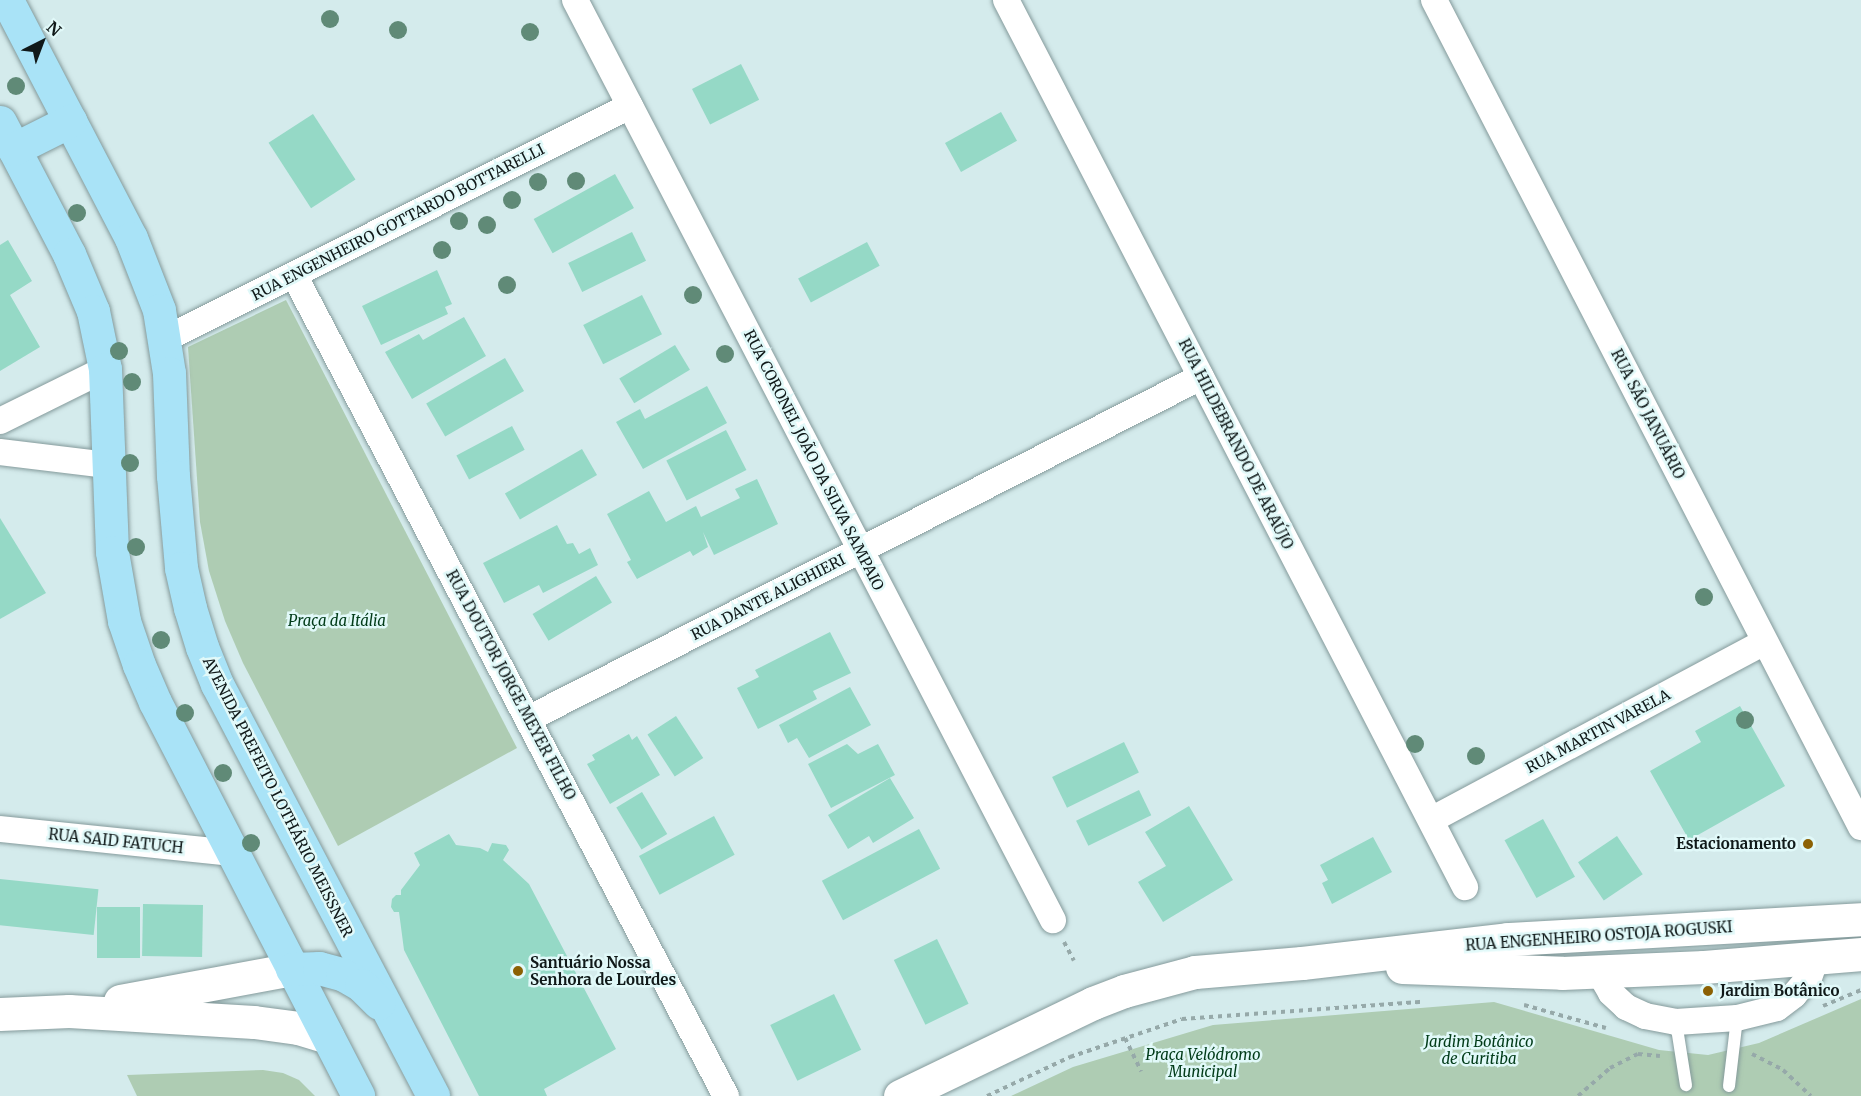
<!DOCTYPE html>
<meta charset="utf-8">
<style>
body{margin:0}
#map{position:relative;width:1861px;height:1096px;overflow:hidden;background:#d4ebec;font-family:Merriweather,serif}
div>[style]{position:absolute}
.green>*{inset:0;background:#aeccb3}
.building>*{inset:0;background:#95d9c6;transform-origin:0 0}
.path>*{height:4px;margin-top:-2px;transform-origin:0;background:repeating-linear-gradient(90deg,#96a9a9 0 4.5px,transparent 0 9px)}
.roads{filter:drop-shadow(0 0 2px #849a9b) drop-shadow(0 0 2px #849a9b)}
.lane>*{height:12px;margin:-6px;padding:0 6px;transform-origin:6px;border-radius:6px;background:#fff}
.street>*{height:26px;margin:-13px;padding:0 13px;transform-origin:13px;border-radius:13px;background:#fff}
.secondary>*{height:33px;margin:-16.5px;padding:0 16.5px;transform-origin:16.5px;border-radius:16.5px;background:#fff}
.primary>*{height:33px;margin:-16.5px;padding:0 16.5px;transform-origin:16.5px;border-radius:16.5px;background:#a9e3f7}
.trees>*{width:18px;height:18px;margin:-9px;border-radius:50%;background:#608a77}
.dots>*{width:16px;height:16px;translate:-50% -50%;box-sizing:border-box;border:3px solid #e1f9f9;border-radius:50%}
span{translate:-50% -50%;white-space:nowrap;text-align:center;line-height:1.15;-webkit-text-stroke:5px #e1f9f9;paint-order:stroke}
.street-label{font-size:15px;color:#101919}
.park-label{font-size:15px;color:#013b18;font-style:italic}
.poi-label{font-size:15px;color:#101919;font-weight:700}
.right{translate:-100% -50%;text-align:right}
.left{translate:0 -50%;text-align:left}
.north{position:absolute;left:12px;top:12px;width:60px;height:60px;-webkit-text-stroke:4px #e1f9f9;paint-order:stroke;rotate:42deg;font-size:16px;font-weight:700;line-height:24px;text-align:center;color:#101919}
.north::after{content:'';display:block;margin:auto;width:21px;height:27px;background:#101919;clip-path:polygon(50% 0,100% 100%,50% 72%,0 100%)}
</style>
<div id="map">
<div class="green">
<div style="clip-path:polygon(286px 300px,517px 748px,338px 846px,243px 663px,225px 621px,209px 571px,200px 522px,188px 347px)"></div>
<div style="clip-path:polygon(1861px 999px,1861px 1096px,1011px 1096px,1073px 1067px,1213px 1025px,1494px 1002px,1659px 1050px,1708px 1055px,1759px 1043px)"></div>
<div style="clip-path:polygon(263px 1070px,283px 1073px,299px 1080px,315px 1096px,137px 1096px,127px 1075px)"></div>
</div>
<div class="building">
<div style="left:741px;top:64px;width:40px;height:55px;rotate:63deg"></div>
<div style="left:1001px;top:112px;width:33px;height:64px;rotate:61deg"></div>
<div style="left:313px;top:114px;width:78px;height:53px;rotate:57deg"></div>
<div style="left:615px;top:174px;width:39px;height:93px;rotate:61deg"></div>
<div style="left:632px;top:232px;width:32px;height:71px;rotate:64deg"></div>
<div style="clip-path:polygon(8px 240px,32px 281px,10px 295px,40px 347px,0 371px,0 245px)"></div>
<div style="left:867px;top:242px;width:27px;height:78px;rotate:62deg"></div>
<div style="clip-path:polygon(437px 270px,452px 304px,445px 307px,448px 314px,381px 345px,362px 306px)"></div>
<div style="left:642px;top:295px;width:44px;height:66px;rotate:63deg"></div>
<div style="clip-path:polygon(464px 317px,486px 356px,412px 399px,385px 352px,419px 334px,423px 340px)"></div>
<div style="left:675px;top:345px;width:29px;height:65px;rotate:59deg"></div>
<div style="left:505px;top:358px;width:38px;height:91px;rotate:60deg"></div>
<div style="clip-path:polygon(707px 386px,727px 423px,643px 469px,616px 422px,640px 409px,645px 419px)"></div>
<div style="left:512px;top:426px;width:27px;height:63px;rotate:62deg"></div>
<div style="left:726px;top:430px;width:45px;height:67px;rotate:63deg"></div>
<div style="left:582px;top:449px;width:30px;height:89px;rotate:60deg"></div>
<div style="clip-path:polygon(757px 479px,778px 524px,714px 555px,703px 532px,708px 547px,693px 556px,690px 551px,637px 579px,627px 562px,631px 560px,607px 514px,649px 491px,666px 522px,696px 506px,701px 517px,740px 498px,735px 489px)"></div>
<div style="clip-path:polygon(0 518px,46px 593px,0 619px)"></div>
<div style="clip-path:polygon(557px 525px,567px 544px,573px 543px,579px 554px,590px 548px,598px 565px,543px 593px,539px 585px,504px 603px,483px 563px)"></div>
<div style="left:596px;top:576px;width:31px;height:74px;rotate:59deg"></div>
<div style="clip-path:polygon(830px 632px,851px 673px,813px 691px,817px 699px,758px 729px,737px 688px,759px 677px,755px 670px)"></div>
<div style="clip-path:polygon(850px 687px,871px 725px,809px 758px,797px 738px,788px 743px,779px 725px)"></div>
<div style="clip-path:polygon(1740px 706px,1785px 786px,1689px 840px,1650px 771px,1701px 742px,1695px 731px)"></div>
<div style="left:676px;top:716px;width:50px;height:34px;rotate:57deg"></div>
<div style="clip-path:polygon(629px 734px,632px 740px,637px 736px,660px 775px,610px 804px,587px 764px,595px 760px,592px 755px)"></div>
<div style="left:1124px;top:742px;width:34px;height:80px;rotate:64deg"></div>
<div style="clip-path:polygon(847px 744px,858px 754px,878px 744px,895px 775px,831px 808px,808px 764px)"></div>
<div style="clip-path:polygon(890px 778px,914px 818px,873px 843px,869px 836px,848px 849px,828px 815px)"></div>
<div style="left:1139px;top:790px;width:28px;height:70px;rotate:64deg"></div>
<div style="left:642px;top:792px;width:49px;height:30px;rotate:59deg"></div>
<div style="clip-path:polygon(1189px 806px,1233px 880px,1163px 922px,1138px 882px,1166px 866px,1145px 832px)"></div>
<div style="left:714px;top:816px;width:44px;height:85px;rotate:62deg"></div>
<div style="left:1543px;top:819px;width:66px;height:44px;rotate:61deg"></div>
<div style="left:919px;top:829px;width:45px;height:110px;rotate:62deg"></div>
<div style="clip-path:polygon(449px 834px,456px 845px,480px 848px,488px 852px,492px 843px,506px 845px,509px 850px,503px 860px,529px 884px,616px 1049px,544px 1089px,547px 1096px,479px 1096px,404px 950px,399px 912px,394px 912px,391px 907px,392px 899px,396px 895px,401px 895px,401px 890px,420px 865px,414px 853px)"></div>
<div style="left:1617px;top:836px;width:46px;height:47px;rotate:56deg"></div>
<div style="clip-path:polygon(1373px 837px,1392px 872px,1332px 904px,1322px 883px,1328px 880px,1320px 865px)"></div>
<div style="left:0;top:879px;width:99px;height:46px;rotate:6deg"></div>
<div style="left:143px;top:904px;width:60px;height:52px;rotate:1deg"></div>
<div style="left:97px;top:907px;width:43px;height:51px"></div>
<div style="left:937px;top:939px;width:72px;height:48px;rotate:64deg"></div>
<div style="left:834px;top:994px;width:62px;height:71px;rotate:64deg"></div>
</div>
<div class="path">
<div style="left:1064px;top:942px;width:21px;rotate:62deg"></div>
<div style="left:1524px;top:1005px;width:85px;rotate:15.7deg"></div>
<div style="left:1823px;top:1006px;width:41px;rotate:-22.8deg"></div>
<div style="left:1125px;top:1038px;width:37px;rotate:64deg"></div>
<div style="left:1752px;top:1054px;width:35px;rotate:27deg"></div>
<div style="left:1783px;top:1070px;width:38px;rotate:43deg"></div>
<div style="left:987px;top:1096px;width:92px;rotate:-25.2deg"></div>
<div style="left:1070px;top:1057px;width:118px;rotate:-18.7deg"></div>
<div style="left:1182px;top:1019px;width:241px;rotate:-4.1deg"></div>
<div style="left:1578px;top:1096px;width:43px;rotate:-41.2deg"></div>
<div style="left:1610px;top:1068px;width:31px;rotate:-27deg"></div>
<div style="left:1638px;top:1054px;width:22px;rotate:5deg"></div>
</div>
<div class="roads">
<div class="lane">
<div style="left:1676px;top:1022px;width:64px;rotate:81deg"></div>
<div style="left:1729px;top:1086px;width:68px;rotate:-83.3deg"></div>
</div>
<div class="street">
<div style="left:575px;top:0;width:1037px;rotate:62.55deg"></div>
<div style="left:1006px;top:0;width:999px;rotate:62.64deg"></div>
<div style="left:1434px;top:0;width:931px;rotate:62.69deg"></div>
<div style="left:294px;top:275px;width:928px;rotate:62.25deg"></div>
<div style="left:165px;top:339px;width:520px;rotate:-26.61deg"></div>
<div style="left:0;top:421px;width:117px;rotate:-26.3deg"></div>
<div style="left:0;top:452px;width:108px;rotate:6.9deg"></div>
<div style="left:528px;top:719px;width:755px;rotate:-26.94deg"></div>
<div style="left:1431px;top:820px;width:378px;rotate:-28.1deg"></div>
<div style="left:0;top:829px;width:233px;rotate:5.9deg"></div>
<div style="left:1599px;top:972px;width:24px;rotate:60deg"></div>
<div style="left:1611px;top:993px;width:21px;rotate:43deg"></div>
<div style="left:1626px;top:1007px;width:21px;rotate:25deg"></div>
<div style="left:1645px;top:1016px;width:32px;rotate:11deg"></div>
<div style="left:1676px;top:1022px;width:61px;rotate:-3.8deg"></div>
<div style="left:1737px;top:1018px;width:41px;rotate:-14deg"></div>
<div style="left:1777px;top:1008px;width:21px;rotate:-37deg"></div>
<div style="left:1794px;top:995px;width:23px;rotate:-49deg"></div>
<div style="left:1809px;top:978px;width:21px;rotate:-71deg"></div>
</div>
<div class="secondary">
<div style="left:1402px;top:967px;width:160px;rotate:2.1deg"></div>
<div style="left:1562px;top:973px;width:142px;rotate:-2.4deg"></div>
<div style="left:1704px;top:967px;width:158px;rotate:-4.7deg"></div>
<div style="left:120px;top:1001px;width:175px;rotate:-10.5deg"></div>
<div style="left:0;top:1014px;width:69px;rotate:-2.5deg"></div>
<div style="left:69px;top:1011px;width:185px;rotate:3.4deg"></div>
<div style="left:254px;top:1022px;width:44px;rotate:7.8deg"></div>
<div style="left:298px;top:1028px;width:31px;rotate:17deg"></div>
<div style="left:900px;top:1096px;width:214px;rotate:-25.7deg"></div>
<div style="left:1093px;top:1003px;width:33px;rotate:-21deg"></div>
<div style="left:1124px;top:991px;width:73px;rotate:-15deg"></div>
<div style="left:1195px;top:972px;width:107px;rotate:-4.8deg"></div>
<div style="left:1302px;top:963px;width:207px;rotate:-6.6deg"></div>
<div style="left:1508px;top:939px;width:354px;rotate:-3.2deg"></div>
</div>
<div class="primary">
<div style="left:7px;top:0;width:268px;rotate:62.5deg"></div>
<div style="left:131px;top:238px;width:77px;rotate:68.7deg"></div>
<div style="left:159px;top:310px;width:64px;rotate:81deg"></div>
<div style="left:169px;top:373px;width:103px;rotate:87.8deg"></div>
<div style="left:173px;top:476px;width:92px;rotate:85deg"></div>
<div style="left:181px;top:568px;width:41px;rotate:77.3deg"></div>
<div style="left:190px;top:608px;width:41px;rotate:72.9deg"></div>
<div style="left:202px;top:647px;width:40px;rotate:68deg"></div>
<div style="left:217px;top:684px;width:465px;rotate:62.3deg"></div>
<div style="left:0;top:122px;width:149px;rotate:62.4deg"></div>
<div style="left:69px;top:254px;width:62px;rotate:67.2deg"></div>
<div style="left:93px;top:311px;width:59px;rotate:78.3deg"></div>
<div style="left:105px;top:369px;width:183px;rotate:87.8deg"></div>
<div style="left:112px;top:552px;width:70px;rotate:80.1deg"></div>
<div style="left:124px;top:621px;width:46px;rotate:71.2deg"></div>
<div style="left:139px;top:665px;width:40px;rotate:66.6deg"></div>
<div style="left:155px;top:702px;width:443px;rotate:62.7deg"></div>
<div style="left:14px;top:149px;width:63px;rotate:-26.6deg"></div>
<div style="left:292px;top:969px;width:27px;rotate:-2deg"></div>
<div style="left:319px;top:968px;width:24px;rotate:15deg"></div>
<div style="left:342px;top:974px;width:22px;rotate:30deg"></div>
<div style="left:361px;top:985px;width:25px;rotate:45deg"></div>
</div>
</div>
<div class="trees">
<div style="left:330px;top:19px"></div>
<div style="left:398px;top:30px"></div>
<div style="left:530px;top:32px"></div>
<div style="left:16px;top:86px"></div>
<div style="left:576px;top:181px"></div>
<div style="left:538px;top:182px"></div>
<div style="left:512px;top:200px"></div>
<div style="left:77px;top:213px"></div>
<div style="left:459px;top:221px"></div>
<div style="left:487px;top:225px"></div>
<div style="left:442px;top:250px"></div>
<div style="left:507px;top:285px"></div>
<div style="left:693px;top:295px"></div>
<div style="left:119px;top:351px"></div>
<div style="left:725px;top:354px"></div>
<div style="left:132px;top:382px"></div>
<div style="left:130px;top:463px"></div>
<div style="left:136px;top:547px"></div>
<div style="left:1704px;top:597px"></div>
<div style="left:161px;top:640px"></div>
<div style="left:185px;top:713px"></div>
<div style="left:1745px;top:720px"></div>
<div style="left:1415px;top:744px"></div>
<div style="left:1476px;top:756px"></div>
<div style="left:223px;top:773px"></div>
<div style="left:251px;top:843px"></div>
</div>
<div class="dots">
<div style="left:1808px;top:844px;background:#8c6104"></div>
<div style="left:518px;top:971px;background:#8c6104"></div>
<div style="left:1708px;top:991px;background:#8c6104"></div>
</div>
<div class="street-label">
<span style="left:398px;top:222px;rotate:-27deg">RUA ENGENHEIRO GOTTARDO BOTTARELLI</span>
<span style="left:1648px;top:414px;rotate:63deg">RUA SÃO JANUÁRIO</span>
<span style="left:1236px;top:444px;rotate:63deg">RUA HILDEBRANDO DE ARAÚJO</span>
<span style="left:814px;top:460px;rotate:63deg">RUA CORONEL JOÃO DA SILVA SAMPAIO</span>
<span style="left:768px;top:597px;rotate:-27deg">RUA DANTE ALIGHIERI</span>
<span style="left:511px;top:685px;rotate:62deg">RUA DOUTOR JORGE MEYER FILHO</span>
<span style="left:1598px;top:731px;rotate:-28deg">RUA MARTIN VARELA</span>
<span style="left:278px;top:797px;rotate:63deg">AVENIDA PREFEITO LOTHÁRIO MEISSNER</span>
<span style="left:116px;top:841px;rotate:6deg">RUA SAID FATUCH</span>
<span style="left:1599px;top:936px;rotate:-4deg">RUA ENGENHEIRO OSTOJA ROGUSKI</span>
</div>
<div class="park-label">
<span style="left:337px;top:621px">Praça da Itália</span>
<span style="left:1479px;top:1050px">Jardim Botânico<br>de Curitiba</span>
<span style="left:1203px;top:1063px">Praça Velódromo<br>Municipal</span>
</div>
<div class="poi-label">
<span class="right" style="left:1796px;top:844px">Estacionamento</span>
<span class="left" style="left:530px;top:971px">Santuário Nossa<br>Senhora de Lourdes</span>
<span class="left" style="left:1720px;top:991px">Jardim Botânico</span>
</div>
<div class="north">N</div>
</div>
